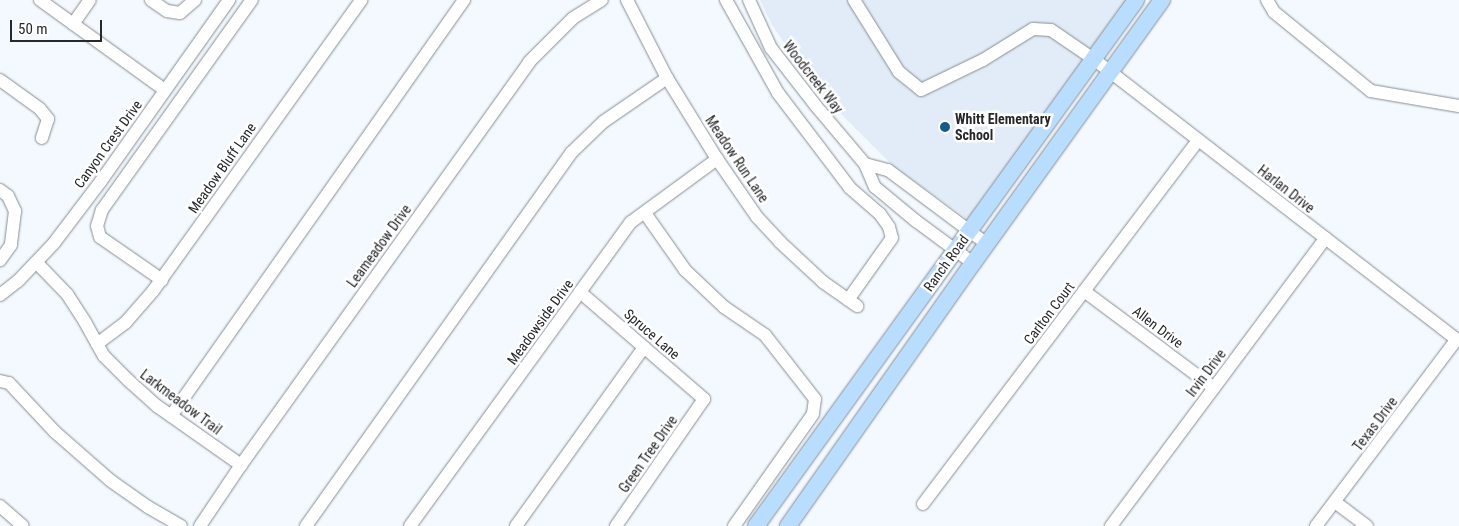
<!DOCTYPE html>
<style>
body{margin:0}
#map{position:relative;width:1459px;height:526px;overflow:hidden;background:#f3f9ff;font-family:"Roboto Condensed",sans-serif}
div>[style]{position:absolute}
.built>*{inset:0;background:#e1ecf8}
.roads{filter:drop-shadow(0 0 1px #878d92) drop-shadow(0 0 1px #878d92)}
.minor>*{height:12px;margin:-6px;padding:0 6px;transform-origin:6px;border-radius:6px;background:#fff}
.major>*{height:16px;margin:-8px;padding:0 8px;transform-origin:8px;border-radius:8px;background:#b8ddff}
.dots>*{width:14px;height:14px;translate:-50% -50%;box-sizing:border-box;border:2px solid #fff;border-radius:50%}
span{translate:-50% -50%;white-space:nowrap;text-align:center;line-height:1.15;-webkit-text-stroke:5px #fff;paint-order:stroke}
.street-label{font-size:14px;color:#26282b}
.poi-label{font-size:14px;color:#26282b;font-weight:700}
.left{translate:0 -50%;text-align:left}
.scale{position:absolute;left:10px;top:20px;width:92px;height:22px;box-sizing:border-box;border:2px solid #26282b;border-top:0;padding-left:6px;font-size:15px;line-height:18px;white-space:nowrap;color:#26282b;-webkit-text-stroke:4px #fff;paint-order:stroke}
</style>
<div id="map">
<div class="built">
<div style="clip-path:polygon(760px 0,1128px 0,970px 221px,893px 166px,815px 88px,772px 25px)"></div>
</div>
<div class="roads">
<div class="minor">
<div style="left:40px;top:0;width:154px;rotate:35.8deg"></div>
<div style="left:151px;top:0;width:19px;rotate:35deg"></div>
<div style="left:167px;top:11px;width:13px;rotate:9deg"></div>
<div style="left:180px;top:13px;width:20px;rotate:-41deg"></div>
<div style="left:627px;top:0;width:88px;rotate:62.9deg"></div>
<div style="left:667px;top:78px;width:95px;rotate:58.3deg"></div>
<div style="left:717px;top:159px;width:70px;rotate:55.4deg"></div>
<div style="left:757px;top:217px;width:34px;rotate:47deg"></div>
<div style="left:780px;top:242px;width:59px;rotate:42.9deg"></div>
<div style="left:823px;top:282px;width:42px;rotate:35.2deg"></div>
<div style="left:726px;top:0;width:107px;rotate:60.8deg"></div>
<div style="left:778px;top:93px;width:119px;rotate:52.8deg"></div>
<div style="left:850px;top:188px;width:40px;rotate:41deg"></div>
<div style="left:880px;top:214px;width:16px;rotate:55deg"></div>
<div style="left:889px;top:227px;width:11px;rotate:75deg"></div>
<div style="left:892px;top:238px;width:76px;rotate:125.4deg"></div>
<div style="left:749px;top:0;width:53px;rotate:65.4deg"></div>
<div style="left:771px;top:48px;width:73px;rotate:52.2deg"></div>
<div style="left:816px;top:106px;width:76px;rotate:49.8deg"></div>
<div style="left:865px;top:164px;width:25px;rotate:67deg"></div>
<div style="left:875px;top:187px;width:53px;rotate:39.7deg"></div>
<div style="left:916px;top:221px;width:71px;rotate:36.4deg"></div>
<div style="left:854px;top:0;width:85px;rotate:58deg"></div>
<div style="left:899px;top:72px;width:28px;rotate:39deg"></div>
<div style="left:921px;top:90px;width:69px;rotate:-25.8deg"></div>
<div style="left:983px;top:60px;width:59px;rotate:-31.8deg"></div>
<div style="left:1033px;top:29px;width:18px;rotate:3deg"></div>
<div style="left:1051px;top:30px;width:53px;rotate:34.3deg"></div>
<div style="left:1095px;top:60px;width:460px;rotate:37.7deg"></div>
<div style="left:1267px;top:0;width:14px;rotate:60deg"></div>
<div style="left:1274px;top:12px;width:125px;rotate:39.2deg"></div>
<div style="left:1371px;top:91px;width:89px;rotate:9.7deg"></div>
<div style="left:73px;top:24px;width:29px;rotate:-55deg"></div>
<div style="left:0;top:80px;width:49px;rotate:35.9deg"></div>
<div style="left:40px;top:109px;width:13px;rotate:51deg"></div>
<div style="left:48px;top:119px;width:20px;rotate:108deg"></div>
<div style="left:865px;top:164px;width:24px;rotate:15deg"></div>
<div style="left:888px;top:170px;width:124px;rotate:36.8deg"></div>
<div style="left:0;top:190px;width:10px;rotate:37deg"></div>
<div style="left:8px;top:196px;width:17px;rotate:65deg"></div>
<div style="left:15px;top:211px;width:34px;rotate:97deg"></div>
<div style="left:11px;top:245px;width:19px;rotate:126deg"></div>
<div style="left:645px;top:213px;width:70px;rotate:54.9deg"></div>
<div style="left:685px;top:270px;width:54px;rotate:43.5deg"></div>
<div style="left:724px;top:307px;width:50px;rotate:34.3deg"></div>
<div style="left:765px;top:335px;width:81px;rotate:52deg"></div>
<div style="left:815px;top:399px;width:15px;rotate:98deg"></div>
<div style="left:813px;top:414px;width:137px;rotate:125.2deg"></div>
<div style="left:36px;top:262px;width:45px;rotate:45.9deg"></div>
<div style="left:67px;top:294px;width:33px;rotate:57deg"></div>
<div style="left:85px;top:322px;width:39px;rotate:61deg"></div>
<div style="left:104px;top:356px;width:34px;rotate:45deg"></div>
<div style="left:128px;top:380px;width:39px;rotate:42deg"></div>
<div style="left:157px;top:406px;width:103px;rotate:35.1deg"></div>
<div style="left:162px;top:280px;width:75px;rotate:-145.3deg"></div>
<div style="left:100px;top:237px;width:11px;rotate:-105deg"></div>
<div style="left:97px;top:226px;width:17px;rotate:-73deg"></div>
<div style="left:102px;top:210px;width:258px;rotate:-54.5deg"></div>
<div style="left:1084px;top:291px;width:162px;rotate:36.7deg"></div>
<div style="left:580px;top:292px;width:164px;rotate:40.8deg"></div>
<div style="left:704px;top:399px;width:155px;rotate:124.7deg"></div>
<div style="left:0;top:295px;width:23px;rotate:-38deg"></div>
<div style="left:18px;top:281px;width:52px;rotate:-46.5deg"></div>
<div style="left:54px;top:243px;width:78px;rotate:-52.8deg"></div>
<div style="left:101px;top:181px;width:222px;rotate:-54.7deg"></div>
<div style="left:97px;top:344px;width:36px;rotate:-37deg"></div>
<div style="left:126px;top:322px;width:41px;rotate:-48.9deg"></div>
<div style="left:153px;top:291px;width:358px;rotate:-54.4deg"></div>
<div style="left:0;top:381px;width:9px;rotate:13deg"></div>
<div style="left:9px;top:383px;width:67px;rotate:46.8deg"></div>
<div style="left:55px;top:432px;width:74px;rotate:41.2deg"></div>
<div style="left:111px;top:481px;width:45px;rotate:35.1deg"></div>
<div style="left:148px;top:507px;width:38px;rotate:30deg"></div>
<div style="left:171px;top:416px;width:509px;rotate:-54.84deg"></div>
<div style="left:1335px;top:502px;width:40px;rotate:37deg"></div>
<div style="left:923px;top:504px;width:456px;rotate:-52.9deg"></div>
<div style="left:0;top:506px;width:30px;rotate:41deg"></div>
<div style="left:200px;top:526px;width:73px;rotate:-56.1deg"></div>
<div style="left:241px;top:465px;width:495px;rotate:-54.4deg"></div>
<div style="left:529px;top:62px;width:62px;rotate:-45deg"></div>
<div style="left:573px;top:18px;width:34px;rotate:-32deg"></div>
<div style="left:306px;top:526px;width:458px;rotate:-54.6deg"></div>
<div style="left:571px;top:153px;width:45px;rotate:-44.1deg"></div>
<div style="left:603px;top:122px;width:78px;rotate:-34.5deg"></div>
<div style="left:410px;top:526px;width:376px;rotate:-54deg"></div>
<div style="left:631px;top:222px;width:107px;rotate:-36.2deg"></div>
<div style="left:516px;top:526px;width:220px;rotate:-54.4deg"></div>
<div style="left:1111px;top:526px;width:359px;rotate:-53.3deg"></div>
<div style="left:1316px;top:526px;width:234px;rotate:-53deg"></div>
</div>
<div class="major">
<div style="left:756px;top:526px;width:649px;rotate:-54.15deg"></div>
<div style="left:788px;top:526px;width:322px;rotate:-54.9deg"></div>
<div style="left:973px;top:263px;width:324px;rotate:-54.3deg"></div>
</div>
</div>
<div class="dots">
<div style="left:945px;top:127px;background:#155a8e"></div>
</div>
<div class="street-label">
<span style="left:813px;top:77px;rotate:52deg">Woodcreek Way</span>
<span style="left:108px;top:144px;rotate:-54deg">Canyon Crest Drive</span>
<span style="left:737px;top:159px;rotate:56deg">Meadow Run Lane</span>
<span style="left:222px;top:168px;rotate:-55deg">Meadow Bluff Lane</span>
<span style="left:1286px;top:189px;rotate:38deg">Harlan Drive</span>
<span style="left:379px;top:246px;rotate:-54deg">Leameadow Drive</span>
<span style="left:946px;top:263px;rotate:-54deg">Ranch Road</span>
<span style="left:1049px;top:313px;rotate:-53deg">Carlton Court</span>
<span style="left:540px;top:322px;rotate:-54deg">Meadowside Drive</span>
<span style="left:1158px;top:327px;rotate:37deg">Allen Drive</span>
<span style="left:652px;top:334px;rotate:41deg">Spruce Lane</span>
<span style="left:1206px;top:373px;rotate:-53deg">Irvin Drive</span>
<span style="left:181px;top:402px;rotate:37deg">Larkmeadow Trail</span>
<span style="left:1375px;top:424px;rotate:-53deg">Texas Drive</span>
<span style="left:648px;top:454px;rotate:-55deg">Green Tree Drive</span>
</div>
<div class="poi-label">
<span class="left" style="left:955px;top:127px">Whitt Elementary<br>School</span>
</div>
<div class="scale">50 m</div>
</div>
